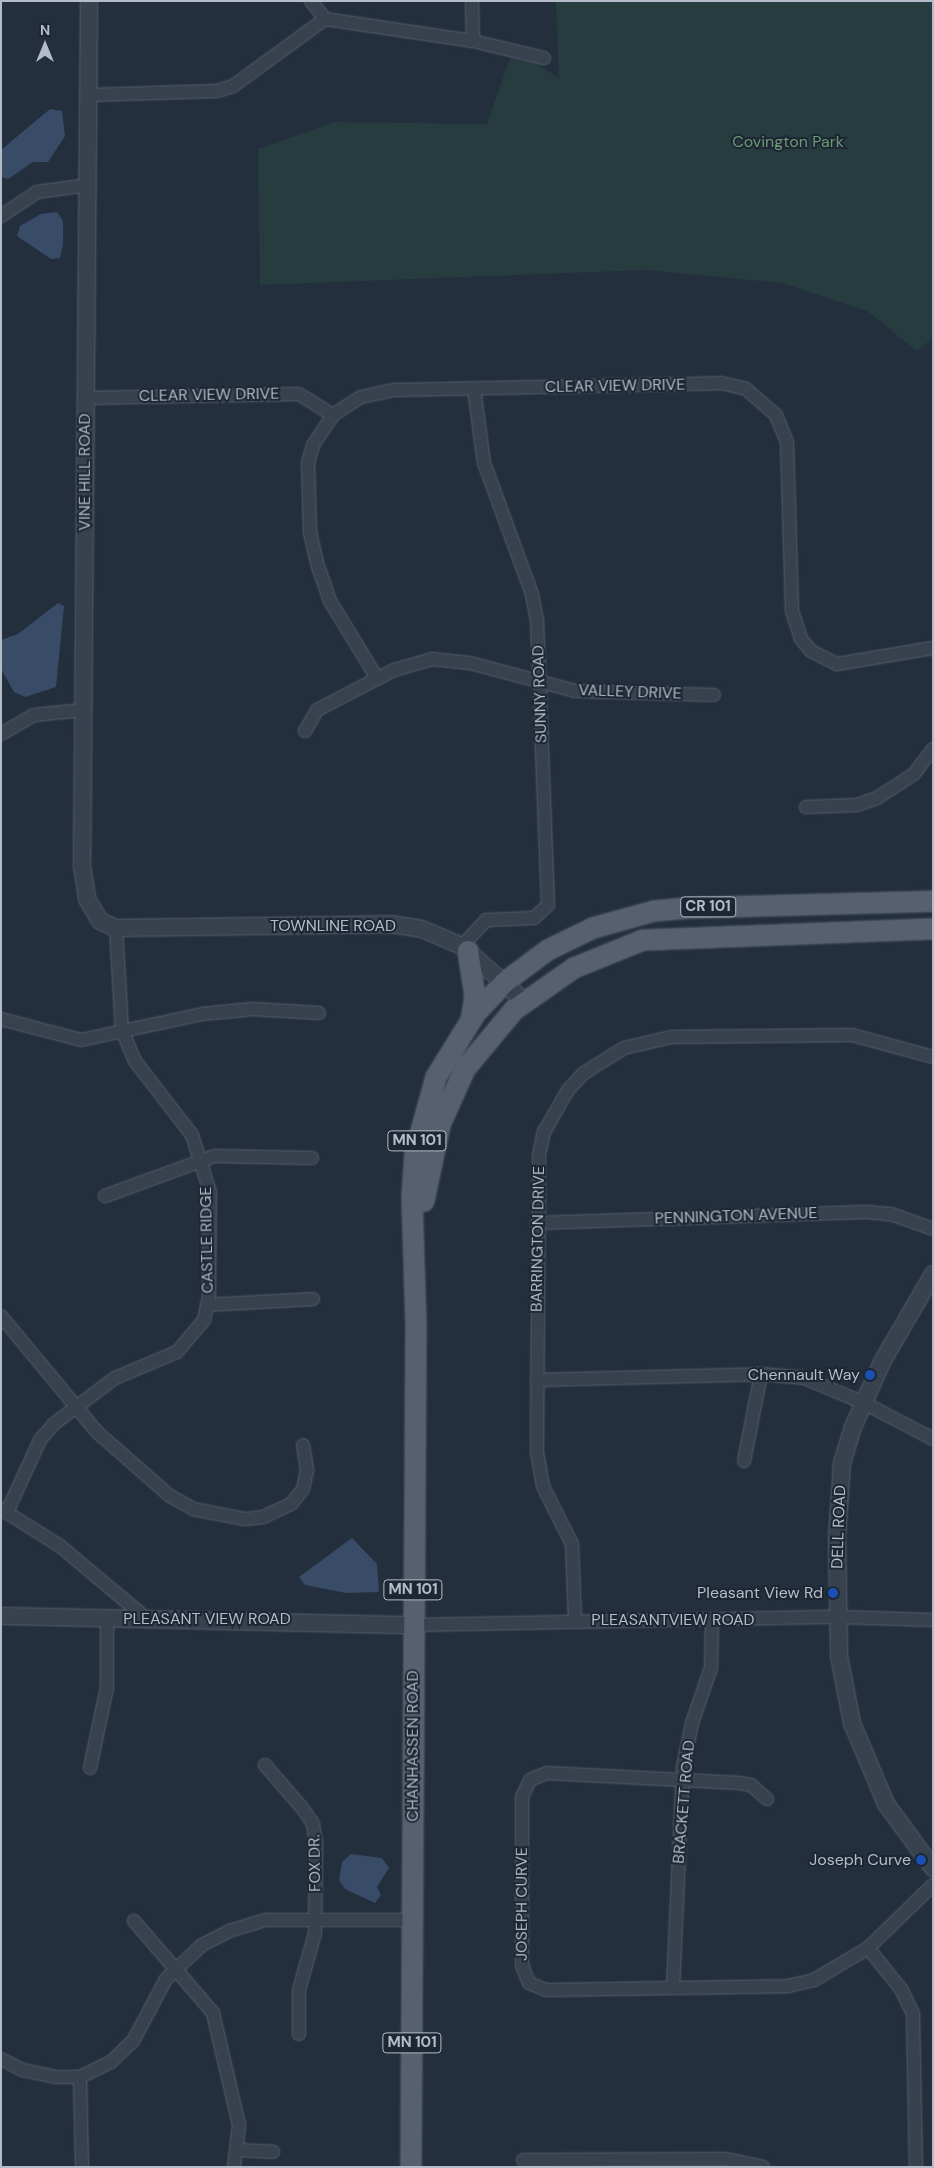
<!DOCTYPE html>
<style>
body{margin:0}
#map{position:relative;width:934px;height:2168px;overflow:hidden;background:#242f3e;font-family:"DM Sans",sans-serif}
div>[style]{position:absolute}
.green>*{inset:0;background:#263c3f}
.water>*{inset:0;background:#394c67}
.roads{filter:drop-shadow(0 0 1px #565f6c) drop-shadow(0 0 1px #565f6c)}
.minor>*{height:12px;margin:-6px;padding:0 6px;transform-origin:6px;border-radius:6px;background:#38414e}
.tertiary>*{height:16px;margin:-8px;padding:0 8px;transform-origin:8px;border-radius:8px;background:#38414e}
.primary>*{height:20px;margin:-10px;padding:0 10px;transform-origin:10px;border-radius:10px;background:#56606e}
.dots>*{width:14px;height:14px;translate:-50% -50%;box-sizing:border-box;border:2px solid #1d2633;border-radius:50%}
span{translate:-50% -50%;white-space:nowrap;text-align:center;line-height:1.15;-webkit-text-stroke:4px #1d2633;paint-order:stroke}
.shield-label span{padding:1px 4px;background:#1d2633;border:1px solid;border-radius:4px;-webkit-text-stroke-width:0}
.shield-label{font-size:15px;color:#b4bcc9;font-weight:700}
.park-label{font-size:16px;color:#6b9a76}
.street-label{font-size:16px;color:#b4bcc9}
.poi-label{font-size:16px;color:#b4bcc9}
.right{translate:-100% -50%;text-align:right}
.frame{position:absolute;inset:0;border:2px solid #b4bcc9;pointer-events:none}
.north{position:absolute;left:20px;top:20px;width:50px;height:50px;-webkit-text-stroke:4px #1d2633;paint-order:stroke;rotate:0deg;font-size:14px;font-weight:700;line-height:20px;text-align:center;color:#b4bcc9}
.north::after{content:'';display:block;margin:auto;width:18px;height:22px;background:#b4bcc9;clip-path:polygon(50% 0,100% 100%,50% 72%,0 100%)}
</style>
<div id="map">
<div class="green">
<div style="clip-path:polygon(556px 1px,933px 1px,933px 338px,917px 351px,867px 311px,782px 283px,645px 270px,260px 285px,258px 149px,335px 122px,487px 124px,510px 58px,538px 65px,559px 78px)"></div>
</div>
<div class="water">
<div style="clip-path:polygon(50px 109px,62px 111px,65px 136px,48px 162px,33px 162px,8px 179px,1px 177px,1px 150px)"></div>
<div style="clip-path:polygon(57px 212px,63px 221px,63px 245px,60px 258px,51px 259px,17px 236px,20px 226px,41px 214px)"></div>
<div style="clip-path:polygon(58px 603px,64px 606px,56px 687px,25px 697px,14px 692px,1px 669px,1px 640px,18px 634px)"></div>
<div style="clip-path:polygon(352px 1538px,377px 1564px,379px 1592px,346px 1593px,305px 1585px,299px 1577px)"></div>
<div style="clip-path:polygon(351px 1854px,382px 1858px,389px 1868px,377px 1887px,381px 1895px,375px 1903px,345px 1889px,339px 1880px,342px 1862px)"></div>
</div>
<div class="roads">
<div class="minor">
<div style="left:311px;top:1px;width:23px;rotate:52deg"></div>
<div style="left:472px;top:1px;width:40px;rotate:88.6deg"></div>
<div style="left:89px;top:95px;width:128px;rotate:-1.8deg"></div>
<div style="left:217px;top:91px;width:17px;rotate:-17deg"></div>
<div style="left:233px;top:86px;width:114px;rotate:-36.1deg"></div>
<div style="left:325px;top:19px;width:150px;rotate:8.5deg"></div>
<div style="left:473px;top:41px;width:73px;rotate:13.5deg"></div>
<div style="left:1px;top:216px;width:43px;rotate:-33.7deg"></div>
<div style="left:37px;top:192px;width:51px;rotate:-7.8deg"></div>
<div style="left:86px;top:398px;width:213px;rotate:-1.1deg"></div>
<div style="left:299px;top:394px;width:40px;rotate:32deg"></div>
<div style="left:377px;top:678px;width:90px;rotate:-121.4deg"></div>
<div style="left:330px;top:601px;width:36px;rotate:-109deg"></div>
<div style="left:318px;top:567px;width:35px;rotate:-103deg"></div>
<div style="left:310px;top:533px;width:70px;rotate:-91.6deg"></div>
<div style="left:308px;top:463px;width:19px;rotate:-74deg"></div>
<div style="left:313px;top:445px;width:36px;rotate:-56deg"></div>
<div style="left:333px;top:415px;width:33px;rotate:-33deg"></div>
<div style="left:361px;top:397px;width:35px;rotate:-12deg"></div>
<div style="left:395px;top:390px;width:326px;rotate:-1.2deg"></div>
<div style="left:721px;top:383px;width:26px;rotate:13deg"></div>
<div style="left:746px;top:389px;width:40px;rotate:41deg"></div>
<div style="left:776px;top:415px;width:29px;rotate:68deg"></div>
<div style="left:787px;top:442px;width:169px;rotate:88.3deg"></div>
<div style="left:792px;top:611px;width:29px;rotate:72deg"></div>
<div style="left:801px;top:639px;width:16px;rotate:50deg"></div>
<div style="left:811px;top:651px;width:29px;rotate:27deg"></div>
<div style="left:837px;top:664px;width:97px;rotate:-9.5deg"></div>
<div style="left:305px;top:731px;width:24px;rotate:-60deg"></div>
<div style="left:317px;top:710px;width:87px;rotate:-27.5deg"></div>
<div style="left:394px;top:670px;width:40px;rotate:-16deg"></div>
<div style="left:432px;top:659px;width:38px;rotate:6deg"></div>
<div style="left:470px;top:663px;width:109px;rotate:14.9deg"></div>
<div style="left:575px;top:691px;width:139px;rotate:1.6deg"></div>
<div style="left:1px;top:734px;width:38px;rotate:-30deg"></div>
<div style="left:34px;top:715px;width:49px;rotate:-5.8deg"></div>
<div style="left:806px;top:807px;width:51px;rotate:-2.2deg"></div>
<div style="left:857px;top:805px;width:21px;rotate:-19deg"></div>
<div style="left:877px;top:798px;width:44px;rotate:-33deg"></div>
<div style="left:914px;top:774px;width:31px;rotate:-53deg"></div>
<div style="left:462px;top:946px;width:35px;rotate:-47deg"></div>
<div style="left:486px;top:920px;width:48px;rotate:-2.4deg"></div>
<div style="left:534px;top:918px;width:19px;rotate:-43deg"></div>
<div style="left:548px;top:905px;width:285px;rotate:-92.2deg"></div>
<div style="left:537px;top:620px;width:26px;rotate:-101deg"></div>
<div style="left:532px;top:594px;width:140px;rotate:-110.1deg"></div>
<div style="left:484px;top:463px;width:75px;rotate:-97.7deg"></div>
<div style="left:1px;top:1019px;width:83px;rotate:14.7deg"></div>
<div style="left:81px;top:1040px;width:124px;rotate:-12.1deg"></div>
<div style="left:202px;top:1014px;width:51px;rotate:-5.6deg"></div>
<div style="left:253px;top:1009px;width:66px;rotate:3.5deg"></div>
<div style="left:105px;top:1196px;width:117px;rotate:-20deg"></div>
<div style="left:215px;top:1156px;width:97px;rotate:1.2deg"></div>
<div style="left:537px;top:1223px;width:329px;rotate:-1.9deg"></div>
<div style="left:866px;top:1212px;width:25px;rotate:5deg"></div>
<div style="left:891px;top:1214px;width:45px;rotate:19.7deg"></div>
<div style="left:207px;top:1305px;width:106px;rotate:-3.2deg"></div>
<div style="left:1px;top:1316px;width:151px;rotate:50.4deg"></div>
<div style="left:97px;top:1432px;width:97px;rotate:41.2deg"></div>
<div style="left:170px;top:1496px;width:26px;rotate:29deg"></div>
<div style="left:193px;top:1509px;width:53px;rotate:10.9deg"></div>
<div style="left:245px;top:1519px;width:18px;rotate:-6deg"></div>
<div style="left:263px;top:1517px;width:31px;rotate:-25deg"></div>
<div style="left:291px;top:1504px;width:19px;rotate:-51deg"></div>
<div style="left:303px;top:1489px;width:19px;rotate:-78deg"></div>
<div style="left:307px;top:1470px;width:25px;rotate:-99deg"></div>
<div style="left:537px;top:1380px;width:224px;rotate:-1.5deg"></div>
<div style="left:761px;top:1374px;width:43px;rotate:5.3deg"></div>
<div style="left:804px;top:1378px;width:63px;rotate:22.5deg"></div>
<div style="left:862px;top:1402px;width:80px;rotate:27.5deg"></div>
<div style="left:744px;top:1461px;width:89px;rotate:-78.9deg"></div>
<div style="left:1px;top:1509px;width:70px;rotate:32.1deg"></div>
<div style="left:60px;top:1546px;width:114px;rotate:40deg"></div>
<div style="left:7px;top:1512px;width:79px;rotate:-65.4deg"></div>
<div style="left:40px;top:1440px;width:23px;rotate:-49deg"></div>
<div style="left:55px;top:1423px;width:75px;rotate:-36.9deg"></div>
<div style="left:115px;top:1378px;width:67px;rotate:-22.8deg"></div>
<div style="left:177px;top:1352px;width:42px;rotate:-49.8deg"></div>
<div style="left:204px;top:1320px;width:24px;rotate:-78deg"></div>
<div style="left:209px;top:1297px;width:105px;rotate:-89.5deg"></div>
<div style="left:210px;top:1192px;width:60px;rotate:-107.5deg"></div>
<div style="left:192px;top:1135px;width:93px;rotate:-127.6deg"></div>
<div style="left:135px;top:1061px;width:33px;rotate:-113deg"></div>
<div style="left:122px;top:1031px;width:103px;rotate:-93.3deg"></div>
<div style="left:575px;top:1620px;width:76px;rotate:-92.3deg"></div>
<div style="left:572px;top:1544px;width:65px;rotate:-116.6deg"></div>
<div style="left:543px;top:1486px;width:35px;rotate:-100deg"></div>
<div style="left:537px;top:1452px;width:297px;rotate:-89.6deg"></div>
<div style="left:539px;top:1155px;width:24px;rotate:-78deg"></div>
<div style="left:544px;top:1132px;width:48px;rotate:-60.3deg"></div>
<div style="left:568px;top:1090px;width:23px;rotate:-47deg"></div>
<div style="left:584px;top:1073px;width:47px;rotate:-32deg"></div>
<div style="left:624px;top:1048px;width:48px;rotate:-13.2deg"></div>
<div style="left:671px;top:1037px;width:181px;rotate:-0.6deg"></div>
<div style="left:852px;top:1035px;width:84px;rotate:15.2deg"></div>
<div style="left:413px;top:1625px;width:425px;rotate:-1.1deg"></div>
<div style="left:838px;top:1617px;width:95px;rotate:1.8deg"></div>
<div style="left:265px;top:1765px;width:58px;rotate:49.2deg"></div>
<div style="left:303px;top:1809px;width:18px;rotate:56deg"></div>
<div style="left:313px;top:1824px;width:18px;rotate:81deg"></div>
<div style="left:316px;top:1842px;width:91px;rotate:90.6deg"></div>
<div style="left:315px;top:1933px;width:59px;rotate:105.7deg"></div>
<div style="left:299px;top:1990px;width:44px;rotate:90deg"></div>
<div style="left:90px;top:1768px;width:83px;rotate:-78.1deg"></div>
<div style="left:107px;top:1687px;width:69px;rotate:-90deg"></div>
<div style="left:767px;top:1799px;width:21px;rotate:-139deg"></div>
<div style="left:751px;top:1785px;width:11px;rotate:-170deg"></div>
<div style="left:740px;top:1783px;width:193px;rotate:-177deg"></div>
<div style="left:547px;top:1773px;width:18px;rotate:158deg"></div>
<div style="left:530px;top:1780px;width:19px;rotate:115deg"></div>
<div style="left:522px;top:1797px;width:168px;rotate:90deg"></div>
<div style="left:522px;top:1965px;width:19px;rotate:69deg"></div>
<div style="left:529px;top:1983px;width:18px;rotate:22deg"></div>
<div style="left:546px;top:1990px;width:242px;rotate:-0.9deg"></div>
<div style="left:788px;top:1986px;width:27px;rotate:-13deg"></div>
<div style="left:814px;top:1980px;width:63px;rotate:-30.7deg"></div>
<div style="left:868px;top:1948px;width:91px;rotate:-44.1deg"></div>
<div style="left:134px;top:1921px;width:121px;rotate:49.3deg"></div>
<div style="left:213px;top:2013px;width:115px;rotate:76.9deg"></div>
<div style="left:239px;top:2125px;width:42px;rotate:96.8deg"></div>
<div style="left:868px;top:1948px;width:53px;rotate:51.2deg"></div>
<div style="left:901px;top:1989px;width:28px;rotate:64deg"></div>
<div style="left:913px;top:2014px;width:153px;rotate:88.9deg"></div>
<div style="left:673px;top:1988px;width:221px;rotate:-87.4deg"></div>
<div style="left:683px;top:1767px;width:45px;rotate:-78.4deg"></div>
<div style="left:692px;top:1723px;width:58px;rotate:-70.9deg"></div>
<div style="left:711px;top:1668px;width:47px;rotate:-88.8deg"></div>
<div style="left:1px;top:2059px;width:25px;rotate:27deg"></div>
<div style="left:23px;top:2070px;width:34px;rotate:12deg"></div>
<div style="left:56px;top:2077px;width:24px"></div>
<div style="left:80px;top:2077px;width:34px;rotate:-26deg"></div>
<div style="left:111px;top:2062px;width:30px;rotate:-44deg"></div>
<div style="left:133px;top:2041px;width:70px;rotate:-62deg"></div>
<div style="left:166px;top:1979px;width:50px;rotate:-43.4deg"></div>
<div style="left:202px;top:1945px;width:30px;rotate:-27deg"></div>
<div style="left:229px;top:1931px;width:38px;rotate:-17deg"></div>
<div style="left:265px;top:1920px;width:147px"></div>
<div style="left:80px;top:2077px;width:90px;rotate:88.7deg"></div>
<div style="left:238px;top:2150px;width:35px;rotate:3deg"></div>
<div style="left:523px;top:2160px;width:203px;rotate:-0.3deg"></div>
<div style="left:726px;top:2159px;width:38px;rotate:12deg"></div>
</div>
<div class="tertiary">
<div style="left:89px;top:1px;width:865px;rotate:90.46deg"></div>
<div style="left:82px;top:866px;width:33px;rotate:81deg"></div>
<div style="left:87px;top:899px;width:26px;rotate:59deg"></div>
<div style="left:100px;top:921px;width:17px;rotate:24deg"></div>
<div style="left:116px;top:928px;width:275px;rotate:-0.8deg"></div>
<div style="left:391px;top:924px;width:31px;rotate:9deg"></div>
<div style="left:422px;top:929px;width:43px;rotate:23deg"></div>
<div style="left:462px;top:946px;width:83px;rotate:41.6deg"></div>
<div style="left:933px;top:1274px;width:102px;rotate:120.1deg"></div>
<div style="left:882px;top:1362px;width:71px;rotate:114deg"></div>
<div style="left:853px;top:1427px;width:39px;rotate:107deg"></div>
<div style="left:842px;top:1464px;width:73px;rotate:93.9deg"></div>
<div style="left:837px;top:1537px;width:119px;rotate:89deg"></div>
<div style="left:839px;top:1656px;width:68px;rotate:79deg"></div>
<div style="left:852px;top:1723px;width:88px;rotate:67.2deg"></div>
<div style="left:886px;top:1804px;width:79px;rotate:53.7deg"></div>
<div style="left:1px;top:1616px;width:412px;rotate:1.3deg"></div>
</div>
<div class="primary">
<div style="left:468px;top:951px;width:46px;rotate:81.2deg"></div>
<div style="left:475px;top:996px;width:24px;rotate:99deg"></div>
<div style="left:424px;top:1201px;width:78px;rotate:-78.1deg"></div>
<div style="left:440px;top:1125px;width:61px;rotate:-65.9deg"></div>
<div style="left:465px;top:1069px;width:77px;rotate:-50.3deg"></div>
<div style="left:514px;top:1010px;width:73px;rotate:-35deg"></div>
<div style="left:574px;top:968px;width:74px;rotate:-22.1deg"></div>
<div style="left:643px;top:940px;width:290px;rotate:-2.2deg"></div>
<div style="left:411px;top:2167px;width:842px;rotate:-89.66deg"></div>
<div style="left:416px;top:1325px;width:128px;rotate:-91.8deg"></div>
<div style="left:412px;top:1197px;width:44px;rotate:-86.1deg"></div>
<div style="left:415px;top:1153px;width:79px;rotate:-74.6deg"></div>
<div style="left:436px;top:1077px;width:74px;rotate:-58.2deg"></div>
<div style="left:475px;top:1014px;width:44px;rotate:-46.8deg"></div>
<div style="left:505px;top:982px;width:54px;rotate:-36.7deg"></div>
<div style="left:548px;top:950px;width:50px;rotate:-26.1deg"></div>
<div style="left:593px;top:928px;width:63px;rotate:-15.6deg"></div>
<div style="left:654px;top:911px;width:34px;rotate:-5deg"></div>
<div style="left:688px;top:908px;width:245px;rotate:-1.6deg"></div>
</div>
</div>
<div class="dots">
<div style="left:870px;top:1375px;background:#1a4fb4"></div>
<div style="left:833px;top:1593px;background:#1a4fb4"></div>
<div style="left:921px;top:1860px;background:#1a4fb4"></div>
</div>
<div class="shield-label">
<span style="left:708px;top:907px">CR 101</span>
<span style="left:417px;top:1141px">MN 101</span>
<span style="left:413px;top:1590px">MN 101</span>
<span style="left:412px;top:2043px">MN 101</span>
</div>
<div class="park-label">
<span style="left:788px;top:142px">Covington Park</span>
</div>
<div class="street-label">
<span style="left:615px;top:386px;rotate:-1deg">CLEAR VIEW DRIVE</span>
<span style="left:209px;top:395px;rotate:-1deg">CLEAR VIEW DRIVE</span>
<span style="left:85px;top:472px;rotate:-90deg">VINE HILL ROAD</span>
<span style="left:630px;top:692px;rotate:2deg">VALLEY DRIVE</span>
<span style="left:540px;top:694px;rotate:-92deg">SUNNY ROAD</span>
<span style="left:333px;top:926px">TOWNLINE ROAD</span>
<span style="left:736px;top:1216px;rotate:-2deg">PENNINGTON AVENUE</span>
<span style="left:538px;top:1239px;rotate:-89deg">BARRINGTON DRIVE</span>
<span style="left:207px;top:1240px;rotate:-91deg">CASTLE RIDGE</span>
<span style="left:839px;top:1527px;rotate:-88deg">DELL ROAD</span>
<span style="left:207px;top:1619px">PLEASANT VIEW ROAD</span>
<span style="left:673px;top:1620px">PLEASANTVIEW ROAD</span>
<span style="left:413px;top:1746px;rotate:-90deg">CHANHASSEN ROAD</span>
<span style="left:684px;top:1802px;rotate:-85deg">BRACKETT ROAD</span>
<span style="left:315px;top:1863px;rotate:-91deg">FOX DR.</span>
<span style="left:522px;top:1904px;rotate:-90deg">JOSEPH CURVE</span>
</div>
<div class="poi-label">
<span class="right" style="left:860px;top:1375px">Chennault Way</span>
<span class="right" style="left:823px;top:1593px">Pleasant View Rd</span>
<span class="right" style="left:911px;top:1860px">Joseph Curve</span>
</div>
<div class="frame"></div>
<div class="north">N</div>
</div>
